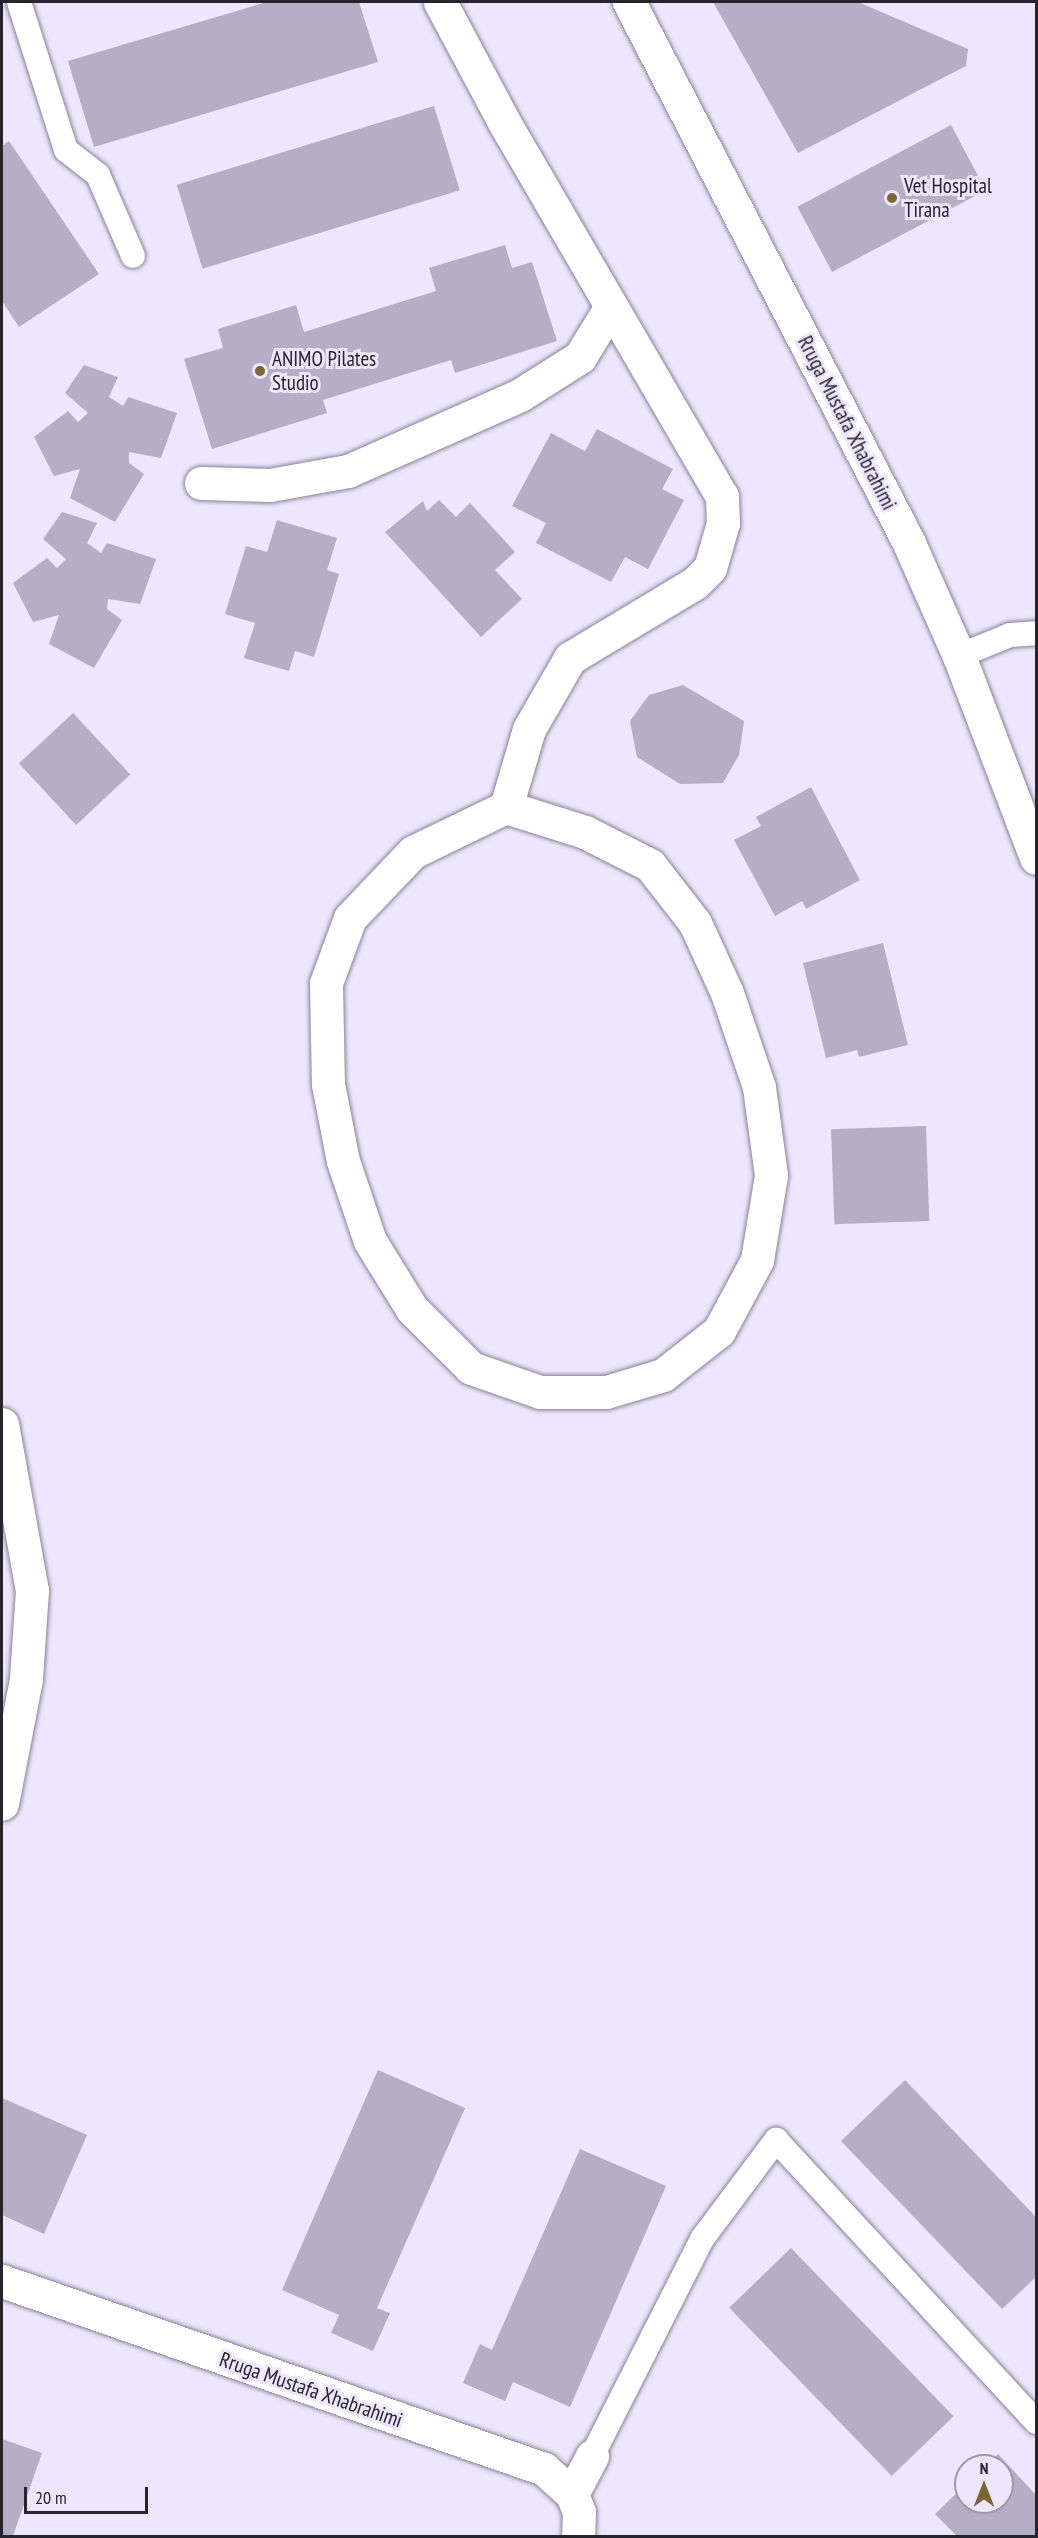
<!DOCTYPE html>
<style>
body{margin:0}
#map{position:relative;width:1038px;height:2538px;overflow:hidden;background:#ece7fd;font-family:"PT Sans Narrow",sans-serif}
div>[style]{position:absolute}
.building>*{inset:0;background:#b4afc4;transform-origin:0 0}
.roads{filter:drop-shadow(0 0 2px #888397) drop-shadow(0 0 2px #888397)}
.service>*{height:24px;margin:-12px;padding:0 12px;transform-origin:12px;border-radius:12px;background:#fff}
.minor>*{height:33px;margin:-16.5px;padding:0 16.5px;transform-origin:16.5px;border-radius:16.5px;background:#fff}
.tertiary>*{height:33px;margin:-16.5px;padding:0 16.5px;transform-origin:16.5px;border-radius:16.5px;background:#fff}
.dots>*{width:16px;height:16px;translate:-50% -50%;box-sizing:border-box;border:3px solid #ece7fd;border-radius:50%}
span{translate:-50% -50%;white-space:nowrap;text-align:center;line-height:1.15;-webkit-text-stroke:6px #ece7fd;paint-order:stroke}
.poi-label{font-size:21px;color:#26242c}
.left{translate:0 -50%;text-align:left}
.street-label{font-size:21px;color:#26242c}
.frame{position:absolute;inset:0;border:3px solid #26242c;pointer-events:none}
.north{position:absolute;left:954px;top:2454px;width:60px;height:60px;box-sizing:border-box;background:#ece7fd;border:2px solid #9d99a9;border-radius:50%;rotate:0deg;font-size:16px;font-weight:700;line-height:24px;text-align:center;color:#26242c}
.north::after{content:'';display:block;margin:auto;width:21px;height:27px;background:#7b6636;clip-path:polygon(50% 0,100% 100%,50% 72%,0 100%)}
.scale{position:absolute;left:24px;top:2487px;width:124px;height:27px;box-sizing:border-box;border:3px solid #26242c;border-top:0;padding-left:8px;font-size:18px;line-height:21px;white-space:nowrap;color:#26242c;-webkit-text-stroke:4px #ece7fd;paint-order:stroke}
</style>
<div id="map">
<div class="building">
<div style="clip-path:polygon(267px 2px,359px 2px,378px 62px,94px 147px,68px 61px)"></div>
<div style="clip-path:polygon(713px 2px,858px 2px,968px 49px,966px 66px,798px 153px)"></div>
<div style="left:434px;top:106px;width:88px;height:269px;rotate:73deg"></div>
<div style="left:951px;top:125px;width:74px;height:174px;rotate:62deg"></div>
<div style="clip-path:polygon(9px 141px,99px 274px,19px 327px,2px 301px,2px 146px)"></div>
<div style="clip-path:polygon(505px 245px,512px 268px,532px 262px,557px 341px,455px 373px,451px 360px,323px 400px,327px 413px,212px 449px,184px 359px,223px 348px,218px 329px,296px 305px,304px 332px,436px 291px,429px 268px)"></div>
<div style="clip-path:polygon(84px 365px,118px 377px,109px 397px,123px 406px,128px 397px,177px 413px,161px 458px,129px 452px,129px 463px,144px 474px,115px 522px,70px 498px,80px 469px,54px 476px,34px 437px,68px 411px,78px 422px,88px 413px,65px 393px)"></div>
<div style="clip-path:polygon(597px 429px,673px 469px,662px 489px,684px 500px,648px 569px,625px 557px,611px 582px,536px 543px,546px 523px,512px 506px,551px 433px,585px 451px)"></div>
<div style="clip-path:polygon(439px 500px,456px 517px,470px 503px,515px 552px,495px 570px,522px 599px,481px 637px,385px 532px,423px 501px,427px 511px)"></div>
<div style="clip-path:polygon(62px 512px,97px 523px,87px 543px,101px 553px,107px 543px,156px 559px,140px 604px,108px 599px,107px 609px,122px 620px,94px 668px,49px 644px,59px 615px,33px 622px,13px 583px,47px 558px,57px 568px,66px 559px,43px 539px)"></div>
<div style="clip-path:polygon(277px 520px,337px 538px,327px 570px,339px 574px,314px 657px,295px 651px,289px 671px,244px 658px,255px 623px,225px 614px,246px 546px,267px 552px)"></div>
<div style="clip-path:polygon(683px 685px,744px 721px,739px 755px,723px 783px,680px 784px,637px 757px,630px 721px,649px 695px)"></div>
<div style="left:73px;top:713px;width:84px;height:74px;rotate:47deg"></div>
<div style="clip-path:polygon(811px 787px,860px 880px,806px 909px,802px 901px,775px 916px,734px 840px,761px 826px,756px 817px)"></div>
<div style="clip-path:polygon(883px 943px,908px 1045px,859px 1057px,857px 1050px,826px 1058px,803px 963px)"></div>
<div style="left:926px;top:1126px;width:95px;height:95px;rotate:88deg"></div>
<div style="clip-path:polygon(378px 2070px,465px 2108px,377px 2308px,390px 2313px,373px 2351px,331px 2333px,339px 2315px,282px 2290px)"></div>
<div style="clip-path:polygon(905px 2080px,1036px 2217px,1036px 2277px,1002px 2309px,841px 2141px)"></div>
<div style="clip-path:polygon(2px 2098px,87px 2135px,44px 2234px,2px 2215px)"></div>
<div style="clip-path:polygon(580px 2149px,666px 2186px,570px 2407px,513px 2382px,505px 2401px,463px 2383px,480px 2344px,492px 2350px)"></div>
<div style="left:791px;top:2248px;width:234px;height:86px;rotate:46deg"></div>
<div style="clip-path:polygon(2px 2439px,42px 2453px,13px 2536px,2px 2536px)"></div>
<div style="clip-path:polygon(998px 2454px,1036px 2495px,1036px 2536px,957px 2536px,935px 2514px,966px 2484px,966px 2502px,1002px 2502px,1002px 2466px,985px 2466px)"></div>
</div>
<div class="roads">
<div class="service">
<div style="left:19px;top:2px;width:155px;rotate:72.4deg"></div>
<div style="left:66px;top:150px;width:41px;rotate:38deg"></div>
<div style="left:98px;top:175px;width:88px;rotate:66.6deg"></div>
<div style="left:959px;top:656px;width:55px;rotate:-22.4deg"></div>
<div style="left:1010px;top:635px;width:26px;rotate:-4deg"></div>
<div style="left:592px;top:2456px;width:243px;rotate:-63.1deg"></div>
<div style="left:702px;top:2239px;width:124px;rotate:-53.2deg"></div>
<div style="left:776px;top:2140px;width:384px;rotate:47.3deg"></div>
</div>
<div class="minor">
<div style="left:440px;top:2px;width:136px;rotate:61.9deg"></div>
<div style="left:504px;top:122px;width:433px;rotate:59.8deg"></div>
<div style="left:722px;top:496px;width:27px;rotate:88deg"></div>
<div style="left:723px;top:523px;width:47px;rotate:106.1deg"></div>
<div style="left:710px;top:568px;width:21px;rotate:135deg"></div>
<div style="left:695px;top:583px;width:146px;rotate:149deg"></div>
<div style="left:570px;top:658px;width:82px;rotate:120deg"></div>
<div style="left:529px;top:729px;width:81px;rotate:106.4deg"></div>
<div style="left:506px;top:807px;width:103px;rotate:154.2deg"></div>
<div style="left:413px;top:852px;width:91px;rotate:133.7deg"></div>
<div style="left:350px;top:918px;width:69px;rotate:110.3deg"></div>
<div style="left:326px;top:983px;width:101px;rotate:88.9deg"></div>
<div style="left:328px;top:1084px;width:78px;rotate:79deg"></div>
<div style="left:343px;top:1161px;width:84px;rotate:71.4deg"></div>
<div style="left:370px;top:1241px;width:80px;rotate:58.3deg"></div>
<div style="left:412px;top:1309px;width:83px;rotate:45deg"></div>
<div style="left:471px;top:1368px;width:73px;rotate:19.2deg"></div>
<div style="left:540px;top:1392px;width:66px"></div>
<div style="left:606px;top:1392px;width:59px;rotate:-16.6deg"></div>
<div style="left:663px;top:1375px;width:71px;rotate:-38.2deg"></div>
<div style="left:719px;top:1331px;width:81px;rotate:-61.8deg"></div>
<div style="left:757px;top:1260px;width:86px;rotate:-80.6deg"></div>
<div style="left:771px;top:1175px;width:89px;rotate:-97.8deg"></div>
<div style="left:759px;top:1087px;width:99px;rotate:-108.8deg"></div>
<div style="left:727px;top:993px;width:77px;rotate:-114.6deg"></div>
<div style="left:695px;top:923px;width:73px;rotate:-127.8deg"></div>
<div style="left:650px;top:865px;width:73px;rotate:-153.1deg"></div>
<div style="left:585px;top:832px;width:83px;rotate:-162.4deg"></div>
<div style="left:201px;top:483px;width:69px;rotate:1.7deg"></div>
<div style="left:270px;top:485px;width:79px;rotate:-10.2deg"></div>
<div style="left:348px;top:471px;width:188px;rotate:-23.8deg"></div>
<div style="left:520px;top:395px;width:71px;rotate:-32.3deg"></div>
<div style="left:580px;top:357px;width:57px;rotate:-58.5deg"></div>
<div style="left:2px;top:1424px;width:169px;rotate:79.8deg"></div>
<div style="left:32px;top:1590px;width:89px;rotate:93.9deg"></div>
<div style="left:26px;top:1679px;width:127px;rotate:100.9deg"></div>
<div style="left:2px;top:2281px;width:574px;rotate:19.13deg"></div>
<div style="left:544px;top:2469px;width:38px;rotate:42deg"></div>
<div style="left:572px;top:2494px;width:19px;rotate:69deg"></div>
<div style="left:579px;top:2512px;width:24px;rotate:92deg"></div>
<div style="left:572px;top:2494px;width:43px;rotate:-62.2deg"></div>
</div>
<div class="tertiary">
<div style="left:629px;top:2px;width:607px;rotate:62.63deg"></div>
<div style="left:908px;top:541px;width:126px;rotate:66.1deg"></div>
<div style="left:959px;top:656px;width:216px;rotate:69.1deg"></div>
</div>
</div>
<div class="dots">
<div style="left:892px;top:198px;background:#7b6636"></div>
<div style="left:260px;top:371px;background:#7b6636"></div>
</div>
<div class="poi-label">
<span class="left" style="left:904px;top:198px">Vet Hospital<br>Tirana</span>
<span class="left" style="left:272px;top:371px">ANIMO Pilates<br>Studio</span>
</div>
<div class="street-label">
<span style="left:847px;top:423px;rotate:63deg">Rruga Mustafa Xhabrahimi</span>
<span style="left:311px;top:2390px;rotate:19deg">Rruga Mustafa Xhabrahimi</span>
</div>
<div class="frame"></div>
<div class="north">N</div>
<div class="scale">20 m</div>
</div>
